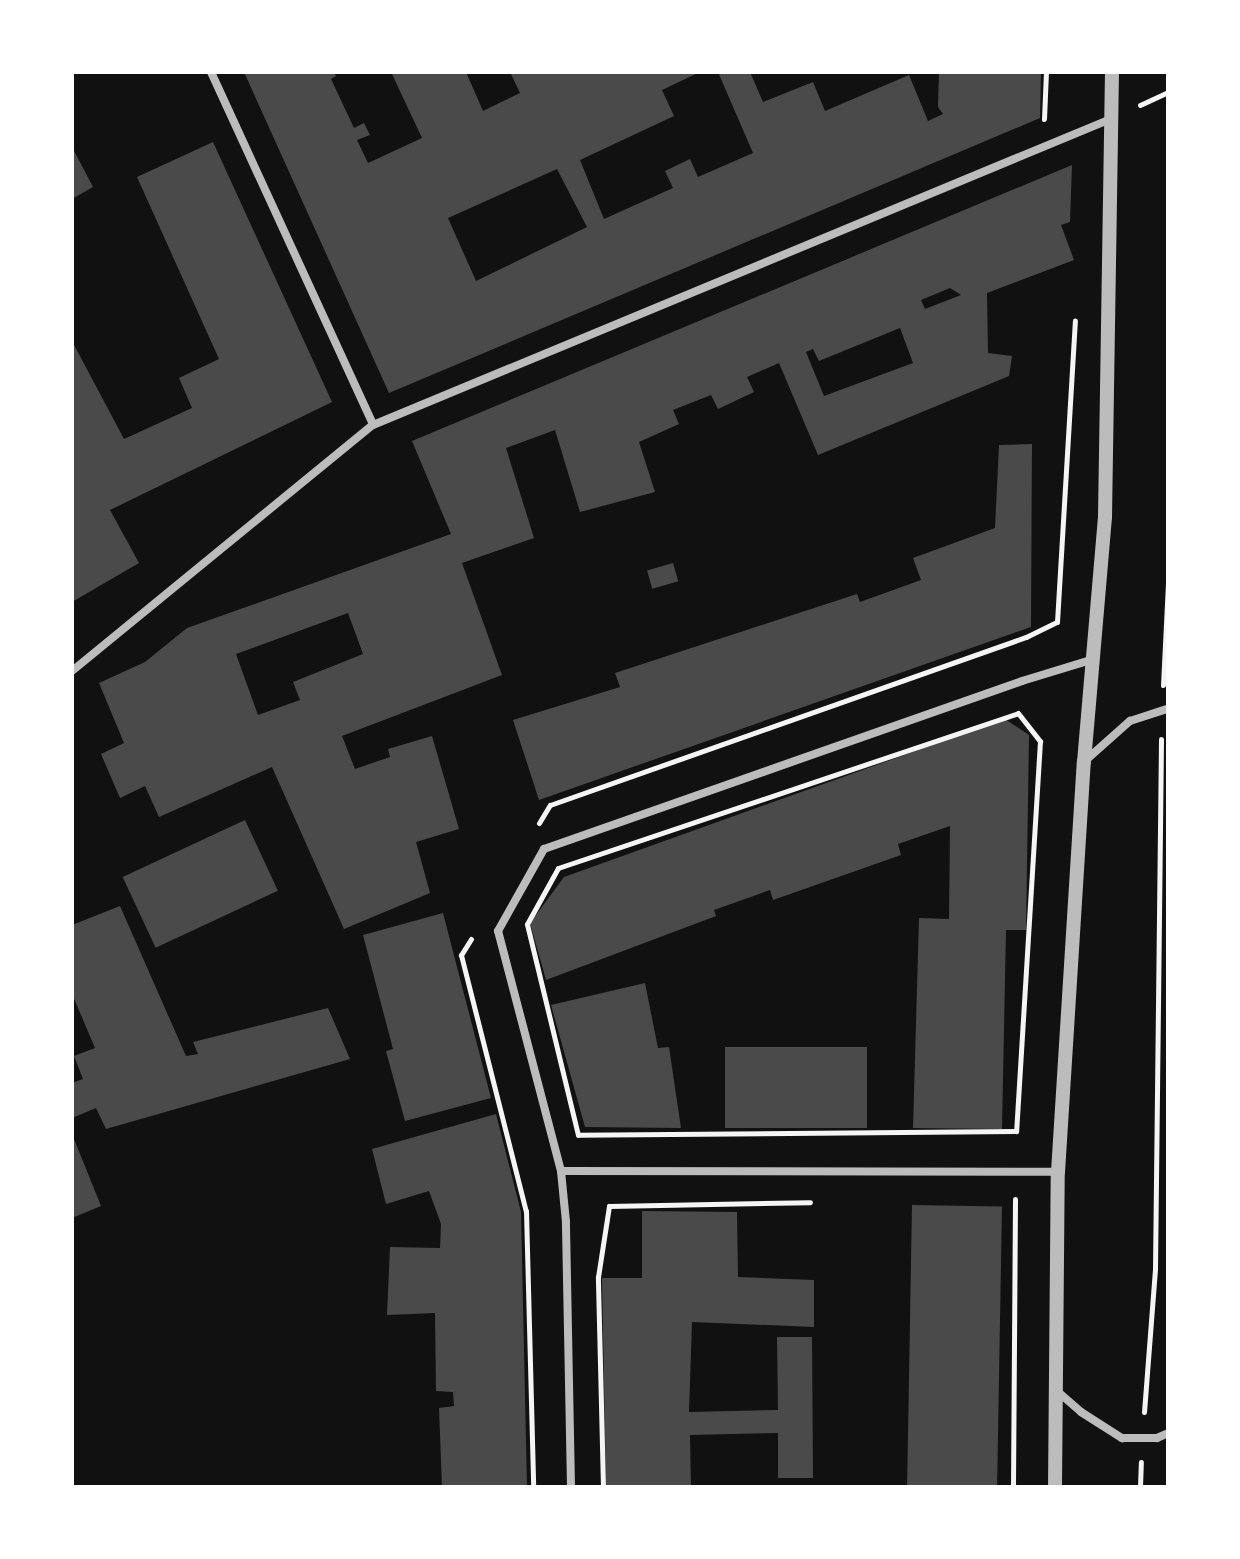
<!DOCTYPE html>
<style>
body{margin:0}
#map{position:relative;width:1240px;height:1559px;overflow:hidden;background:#111;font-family:Manrope,sans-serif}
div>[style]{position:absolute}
.building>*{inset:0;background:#4a4a4a;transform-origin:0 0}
.path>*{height:5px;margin:-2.5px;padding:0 2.5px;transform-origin:2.5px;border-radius:2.5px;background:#f5f5f5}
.minor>*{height:8px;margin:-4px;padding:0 4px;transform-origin:4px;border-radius:4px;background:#bcbcbc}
.tertiary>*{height:14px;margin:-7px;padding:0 7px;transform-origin:7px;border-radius:7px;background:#bcbcbc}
span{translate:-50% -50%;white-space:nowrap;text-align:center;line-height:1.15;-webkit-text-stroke:6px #fff;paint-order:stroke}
.frame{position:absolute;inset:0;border:74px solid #fff;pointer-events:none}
</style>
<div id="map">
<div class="building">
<div style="clip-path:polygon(evenodd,244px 72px,334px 72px,336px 76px,331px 79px,354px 128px,364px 123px,370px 135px,357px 140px,368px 163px,422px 138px,391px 72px,466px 72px,483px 111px,520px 93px,510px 72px,700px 72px,662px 90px,674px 116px,580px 160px,604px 219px,673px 188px,665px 171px,690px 159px,698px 177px,753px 153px,718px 72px,750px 72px,763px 102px,813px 82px,825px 111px,909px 75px,928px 121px,943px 114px,938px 107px,939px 72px,1041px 72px,1040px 118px,389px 393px,244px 72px,557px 169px,587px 227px,476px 281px,448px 218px,557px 169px)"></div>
<div style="clip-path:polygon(213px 142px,332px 402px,110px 510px,139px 563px,72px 602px,72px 341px,124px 439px,192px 408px,179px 378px,219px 359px,137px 177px)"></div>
<div style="clip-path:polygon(72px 147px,93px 187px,72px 199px)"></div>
<div style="clip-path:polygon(evenodd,1072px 165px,1070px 222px,1061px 225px,1074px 260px,987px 293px,988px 353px,1012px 356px,1009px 376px,818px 455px,779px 363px,747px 377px,754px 392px,718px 409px,711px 395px,673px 410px,679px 424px,639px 442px,655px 492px,580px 512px,555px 430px,506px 448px,534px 538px,462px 563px,502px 675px,342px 736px,355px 769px,390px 757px,388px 749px,432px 736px,459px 829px,416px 842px,430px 893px,344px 929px,272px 767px,159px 817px,145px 786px,120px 798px,101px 754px,124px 743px,99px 683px,145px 662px,187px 628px,451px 534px,412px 441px,1072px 165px,950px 288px,961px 295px,925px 309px,921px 300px,950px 288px,1072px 165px,900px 328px,913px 363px,824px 396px,806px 352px,813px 349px,819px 361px,900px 328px,1072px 165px,348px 613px,363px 654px,293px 682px,300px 700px,258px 715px,236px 654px,348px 613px)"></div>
<div style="clip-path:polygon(1032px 444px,1031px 627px,539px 800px,513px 720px,620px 687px,615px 673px,857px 594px,860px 602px,921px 580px,913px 558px,995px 528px,999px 445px)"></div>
<div style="left:673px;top:563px;width:19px;height:27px;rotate:74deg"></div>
<div style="clip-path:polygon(1005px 719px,1029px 735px,1026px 930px,1006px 930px,1002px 1129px,913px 1128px,919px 918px,949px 919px,950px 826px,898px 844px,901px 855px,773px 900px,770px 890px,714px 910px,716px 916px,546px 980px,530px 923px,564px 877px)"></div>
<div style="left:245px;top:820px;width:78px;height:135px;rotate:65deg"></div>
<div style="clip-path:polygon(120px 906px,186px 1056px,198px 1054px,193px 1042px,328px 1008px,350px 1059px,106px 1129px,96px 1108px,72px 1118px,72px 1083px,83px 1079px,74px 1056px,95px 1048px,72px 994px,72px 925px)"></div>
<div style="clip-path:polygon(443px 913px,491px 1098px,405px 1121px,386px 1051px,393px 1049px,363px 935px)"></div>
<div style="clip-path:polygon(645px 983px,658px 1048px,669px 1047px,681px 1128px,585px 1127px,551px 1005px)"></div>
<div style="left:725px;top:1047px;width:142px;height:81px"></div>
<div style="clip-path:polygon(496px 1114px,521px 1212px,527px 1487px,442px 1487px,439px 1408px,454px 1406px,453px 1392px,436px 1391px,435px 1313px,387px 1315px,390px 1247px,440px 1248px,441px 1224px,429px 1191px,386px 1204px,372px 1149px)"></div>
<div style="clip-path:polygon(72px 1134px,101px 1206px,72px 1218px)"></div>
<div style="left:912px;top:1205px;width:90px;height:282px;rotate:1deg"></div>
<div style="clip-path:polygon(642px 1211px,737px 1212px,738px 1277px,814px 1280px,814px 1327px,692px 1322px,689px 1412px,778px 1410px,777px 1337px,812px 1337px,813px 1478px,778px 1478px,778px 1433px,690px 1435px,691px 1487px,606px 1487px,602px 1278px,642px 1278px)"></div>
</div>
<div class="path">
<div style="left:1140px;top:105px;width:31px;rotate:-25deg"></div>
<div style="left:1044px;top:119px;width:47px;rotate:-87.6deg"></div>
<div style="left:1163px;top:685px;width:103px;rotate:-87.2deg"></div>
<div style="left:1018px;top:713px;width:36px;rotate:52deg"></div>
<div style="left:1040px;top:741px;width:391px;rotate:93.5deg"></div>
<div style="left:1016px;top:1131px;width:438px;rotate:179.5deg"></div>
<div style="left:578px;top:1135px;width:217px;rotate:-103.6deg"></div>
<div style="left:527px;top:924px;width:64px;rotate:-61deg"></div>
<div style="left:558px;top:868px;width:485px;rotate:-18.6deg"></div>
<div style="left:539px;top:823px;width:21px;rotate:-59deg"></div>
<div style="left:550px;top:805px;width:505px;rotate:-19.44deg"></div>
<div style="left:1026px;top:637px;width:34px;rotate:-26deg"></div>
<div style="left:1057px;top:622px;width:302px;rotate:-86.6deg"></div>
<div style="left:471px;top:939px;width:19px;rotate:122deg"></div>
<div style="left:461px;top:955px;width:264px;rotate:75.8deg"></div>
<div style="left:526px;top:1211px;width:276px;rotate:88.5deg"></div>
<div style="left:1144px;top:1412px;width:143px;rotate:-85.6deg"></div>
<div style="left:1155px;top:1269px;width:530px;rotate:-89.35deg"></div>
<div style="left:603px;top:1487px;width:210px;rotate:-91.4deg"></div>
<div style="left:598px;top:1277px;width:72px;rotate:-81.2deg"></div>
<div style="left:609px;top:1206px;width:201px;rotate:-1.1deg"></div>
<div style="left:1013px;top:1487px;width:288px;rotate:-89.6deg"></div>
<div style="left:1140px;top:1487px;width:25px;rotate:-88deg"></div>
</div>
<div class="minor">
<div style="left:211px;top:72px;width:388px;rotate:65.3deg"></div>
<div style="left:72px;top:671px;width:389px;rotate:-39.3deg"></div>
<div style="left:373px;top:425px;width:801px;rotate:-22.53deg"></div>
<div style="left:1086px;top:760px;width:59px;rotate:-41.6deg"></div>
<div style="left:1130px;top:721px;width:40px;rotate:-18deg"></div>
<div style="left:561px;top:1171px;width:497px;rotate:0.1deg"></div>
<div style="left:1057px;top:1391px;width:32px;rotate:41deg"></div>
<div style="left:1081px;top:1412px;width:49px;rotate:32.4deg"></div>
<div style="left:1122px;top:1438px;width:35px"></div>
<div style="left:1157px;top:1438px;width:12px;rotate:-24deg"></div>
<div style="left:571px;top:1487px;width:265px;rotate:-91.1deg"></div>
<div style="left:566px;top:1222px;width:51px;rotate:-95.6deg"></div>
<div style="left:561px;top:1171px;width:248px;rotate:-104.7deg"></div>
<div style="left:498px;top:931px;width:94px;rotate:-60.7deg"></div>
<div style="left:544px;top:849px;width:507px;rotate:-19.36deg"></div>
<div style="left:1022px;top:681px;width:75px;rotate:-17deg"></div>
</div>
<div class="tertiary">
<div style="left:1055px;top:1487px;width:315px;rotate:-89.5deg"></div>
<div style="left:1058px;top:1172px;width:411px;rotate:-86.4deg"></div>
<div style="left:1084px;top:762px;width:246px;rotate:-85.1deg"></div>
<div style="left:1105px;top:517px;width:445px;rotate:-89.1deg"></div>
</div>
<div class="frame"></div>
</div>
